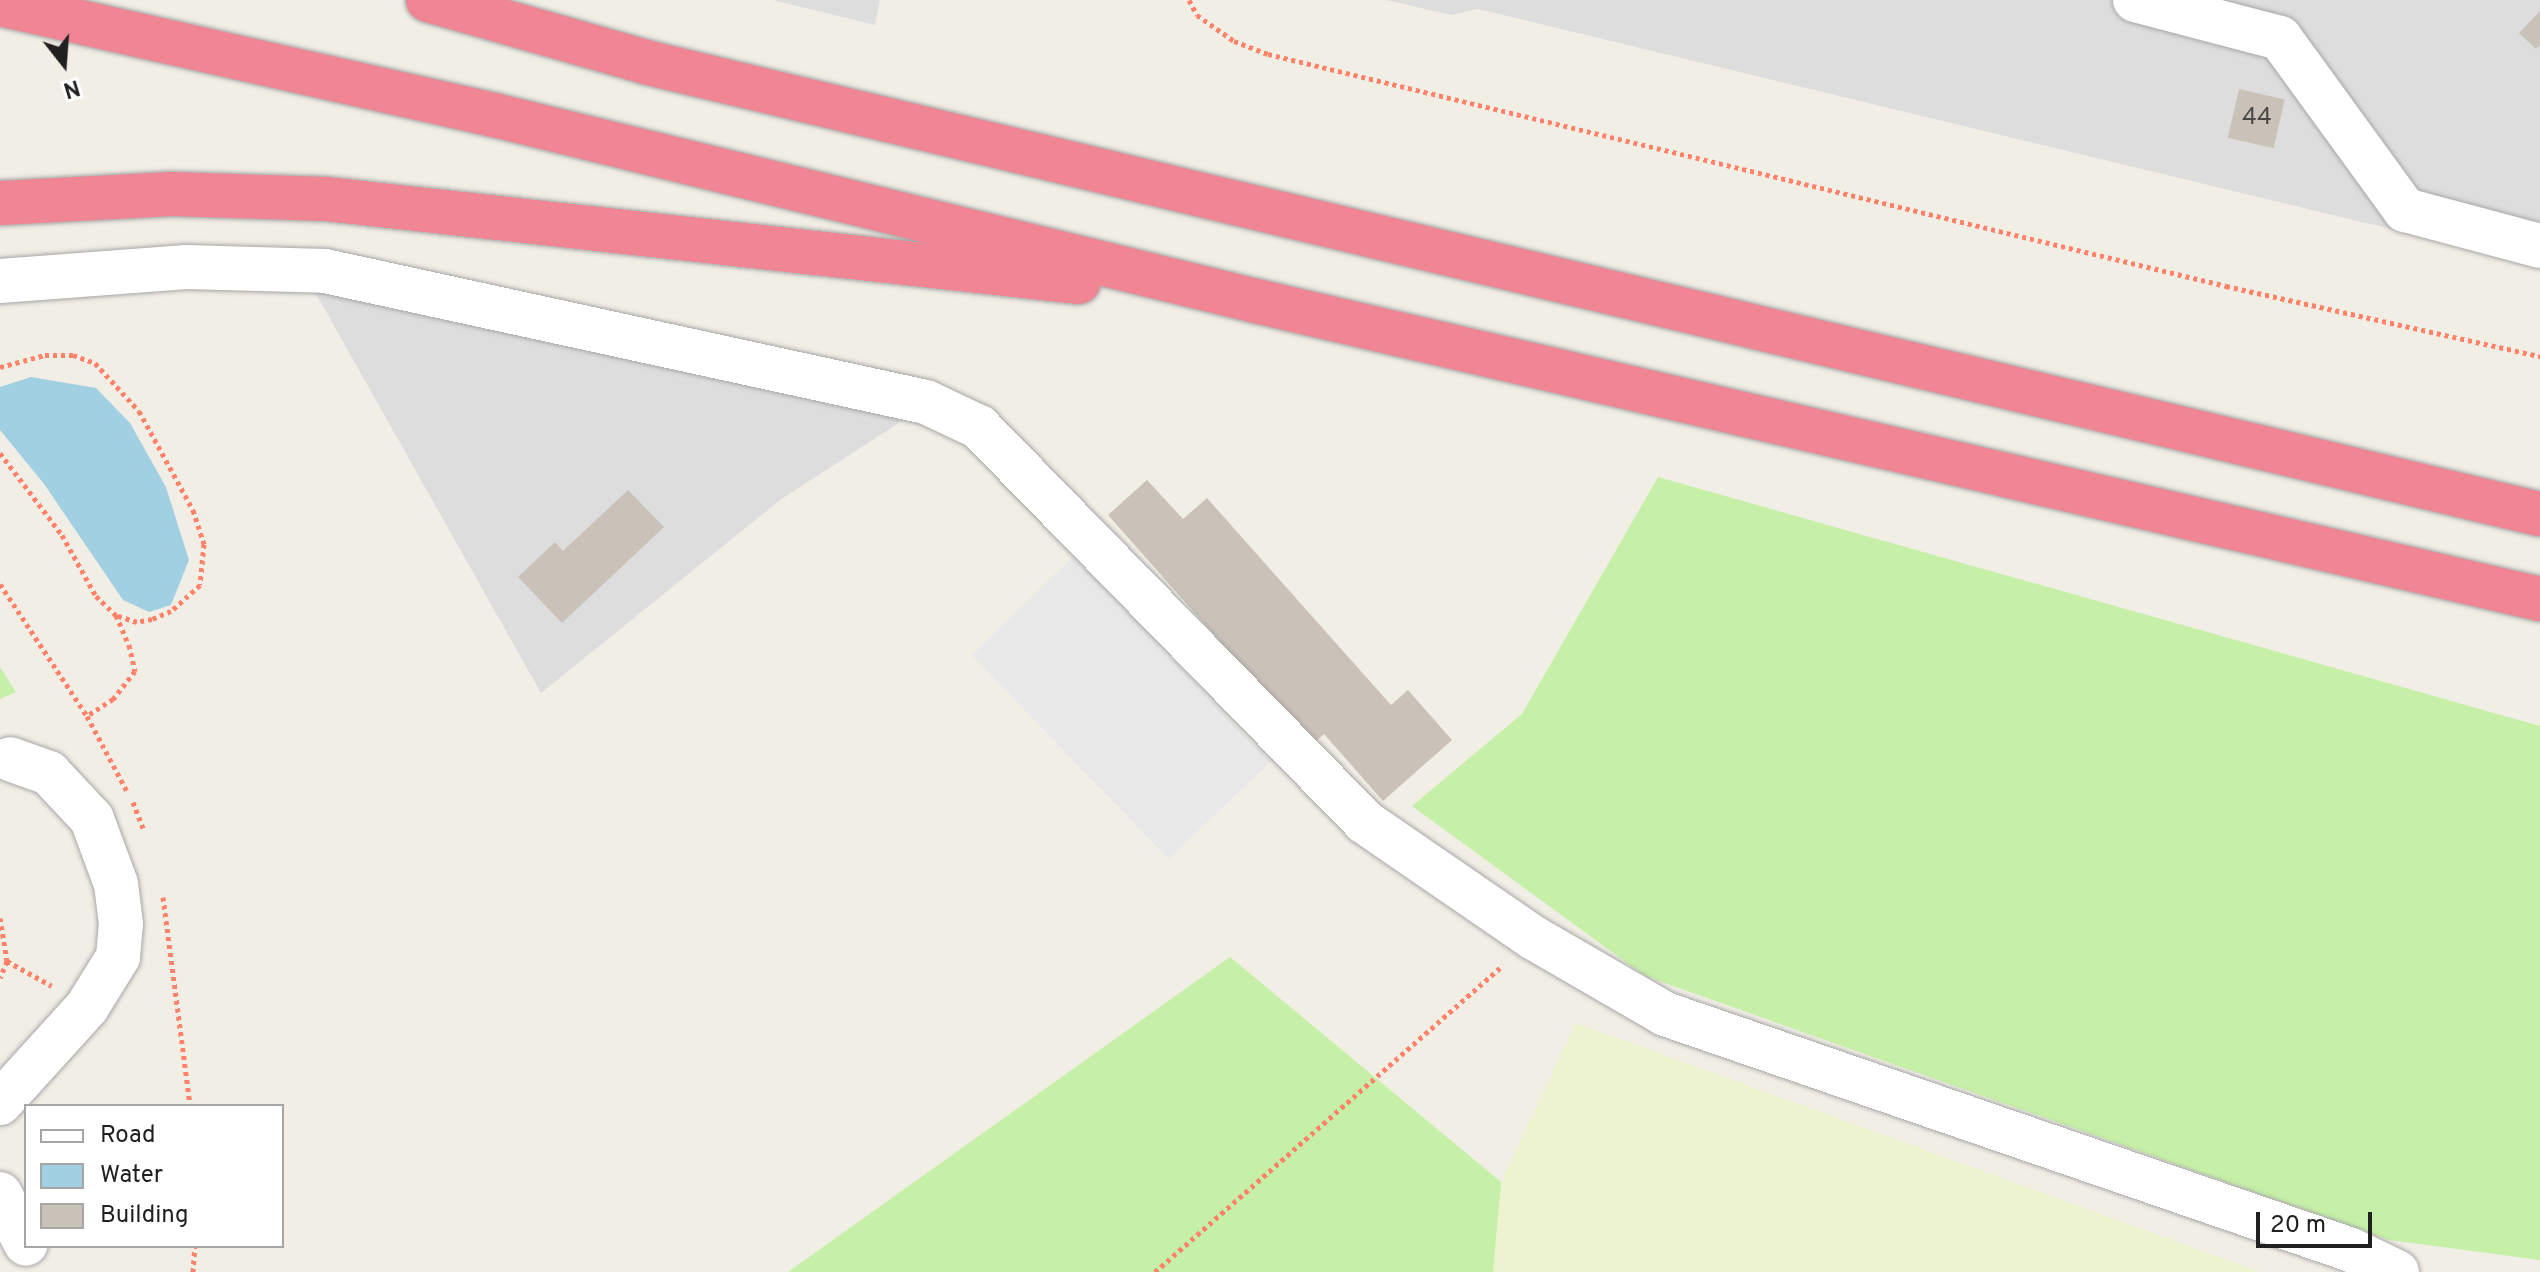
<!DOCTYPE html>
<style>
body{margin:0}
#map{position:relative;width:2540px;height:1272px;overflow:hidden;background:#f1eee5;font-family:Overpass,sans-serif}
div>[style]{position:absolute}
.residential>*{inset:0;background:#dedddd}
.farmland>*{inset:0;background:#edf2cf}
.grass>*{inset:0;background:#c6f0a7}
.parking>*{inset:0;background:#e8e8e8;transform-origin:0 0}
.water>*{inset:0;background:#a2d0e3}
.building>*{inset:0;background:#cac1b8;transform-origin:0 0}
.path>*{height:5px;margin-top:-2.5px;transform-origin:0;background:repeating-linear-gradient(90deg,#ff8269 0 4px,transparent 0 8px)}
.roads{filter:drop-shadow(0 0 2px #a7a7a7) drop-shadow(0 0 2px #a7a7a7)}
.minor>*{height:44px;margin:-22px;padding:0 22px;transform-origin:22px;border-radius:22px;background:#fff}
.highway>*{height:44px;margin:-22px;padding:0 22px;transform-origin:22px;border-radius:22px;background:#f08693}
span{translate:-50% -50%;white-space:nowrap;text-align:center;line-height:1.15;-webkit-text-stroke:7px #fff;paint-order:stroke}
.number-label{font-size:24px;color:#4a4846}
.number-label span{-webkit-text-stroke-width:0}
.legend{position:absolute;left:24px;top:1104px;width:260px;height:144px;box-sizing:border-box;background:#fff;border:2px solid #a6a6a6;margin:0;padding:10px 14px;list-style:none;font-size:24px;color:#202020}
.legend li{display:flex;align-items:center;gap:16px;height:40px}
.legend b{width:40px;border:2px solid #a6a6a6}
.north{position:absolute;left:24px;top:24px;width:80px;height:80px;-webkit-text-stroke:6px #fff;paint-order:stroke;rotate:163deg;font-size:22px;font-weight:700;line-height:32px;text-align:center;color:#202020}
.north::after{content:'';display:block;margin:auto;width:28px;height:36px;background:#202020;clip-path:polygon(50% 0,100% 100%,50% 72%,0 100%)}
.scale{position:absolute;left:2256px;top:1212px;width:116px;height:36px;box-sizing:border-box;border:4px solid #202020;border-top:0;padding-left:10px;font-size:24px;line-height:28px;white-space:nowrap;color:#202020;-webkit-text-stroke:6px #fff;paint-order:stroke}
</style>
<div id="map">
<div class="residential">
<div style="clip-path:polygon(773px 0,880px 0,875px 25px)"></div>
<div style="clip-path:polygon(1386px 0,2540px 0,2540px 234px,2439px 211px,2391px 229px,1478px 9px,1451px 15px)"></div>
<div style="clip-path:polygon(311px 285px,908px 417px,780px 500px,541px 693px)"></div>
</div>
<div class="farmland">
<div style="clip-path:polygon(1576px 1023px,2260px 1272px,1493px 1272px,1501px 1182px)"></div>
</div>
<div class="grass">
<div style="clip-path:polygon(1658px 477px,2540px 726px,2540px 1260px,2389px 1240px,1645px 976px,1412px 806px,1522px 714px)"></div>
<div style="clip-path:polygon(0 667px,16px 692px,0 699px)"></div>
<div style="clip-path:polygon(1230px 957px,1501px 1182px,1493px 1272px,788px 1272px)"></div>
</div>
<div class="parking">
<div style="left:1073px;top:557px;width:284px;height:141px;rotate:46deg"></div>
</div>
<div class="water">
<div style="clip-path:polygon(31px 377px,96px 388px,130px 423px,166px 487px,189px 560px,171px 605px,149px 612px,123px 600px,44px 484px,0 430px,0 387px)"></div>
</div>
<div class="building">
<div style="clip-path:polygon(2540px 11px,2540px 45px,2536px 49px,2519px 33px)"></div>
<div style="left:2239px;top:89px;width:47px;height:50px;rotate:13deg"></div>
<div style="clip-path:polygon(1147px 480px,1183px 519px,1207px 498px,1391px 705px,1408px 690px,1452px 740px,1383px 801px,1324px 734px,1312px 745px,1108px 515px)"></div>
<div style="clip-path:polygon(628px 490px,664px 527px,562px 623px,518px 577px,555px 542px,563px 551px)"></div>
</div>
<div class="path">
<div style="left:1189px;top:0;width:17px;rotate:62deg"></div>
<div style="left:1197px;top:15px;width:45px;rotate:35.1deg"></div>
<div style="left:1234px;top:41px;width:36px;rotate:21deg"></div>
<div style="left:1268px;top:54px;width:986px;rotate:13.61deg"></div>
<div style="left:2226px;top:286px;width:322px;rotate:12.6deg"></div>
<div style="left:0;top:367px;width:47px;rotate:-14.9deg"></div>
<div style="left:45px;top:355px;width:28px"></div>
<div style="left:73px;top:355px;width:23px;rotate:20deg"></div>
<div style="left:95px;top:363px;width:65px;rotate:47.5deg"></div>
<div style="left:139px;top:411px;width:113px;rotate:61.4deg"></div>
<div style="left:193px;top:510px;width:36px;rotate:72deg"></div>
<div style="left:204px;top:544px;width:41px;rotate:95.6deg"></div>
<div style="left:200px;top:585px;width:39px;rotate:138deg"></div>
<div style="left:171px;top:611px;width:21px;rotate:157deg"></div>
<div style="left:152px;top:619px;width:15px;rotate:169deg"></div>
<div style="left:137px;top:622px;width:22px;rotate:-162deg"></div>
<div style="left:0;top:453px;width:103px;rotate:52.9deg"></div>
<div style="left:62px;top:535px;width:70px;rotate:60.9deg"></div>
<div style="left:96px;top:596px;width:28px;rotate:44deg"></div>
<div style="left:116px;top:615px;width:33px;rotate:67deg"></div>
<div style="left:129px;top:645px;width:27px;rotate:77deg"></div>
<div style="left:135px;top:671px;width:36px;rotate:128deg"></div>
<div style="left:113px;top:699px;width:31px;rotate:147deg"></div>
<div style="left:0;top:584px;width:158px;rotate:56.6deg"></div>
<div style="left:87px;top:716px;width:87px;rotate:62deg"></div>
<div style="left:133px;top:802px;width:30px;rotate:69deg"></div>
<div style="left:163px;top:897px;width:211px;rotate:82.6deg"></div>
<div style="left:0;top:918px;width:44px;rotate:80.8deg"></div>
<div style="left:7px;top:961px;width:18px;rotate:112deg"></div>
<div style="left:7px;top:961px;width:51px;rotate:29.1deg"></div>
<div style="left:193px;top:1272px;width:26px;rotate:-86deg"></div>
<div style="left:1155px;top:1272px;width:464px;rotate:-41.4deg"></div>
</div>
<div class="roads">
<div class="minor">
<div style="left:2135px;top:0;width:150px;rotate:14.7deg"></div>
<div style="left:2280px;top:38px;width:213px;rotate:54deg"></div>
<div style="left:2405px;top:210px;width:140px;rotate:14.9deg"></div>
<div style="left:0;top:281px;width:187px;rotate:-4.3deg"></div>
<div style="left:186px;top:267px;width:139px;rotate:1.6deg"></div>
<div style="left:325px;top:271px;width:615px;rotate:12.3deg"></div>
<div style="left:926px;top:402px;width:59px;rotate:25.3deg"></div>
<div style="left:979px;top:427px;width:552px;rotate:45.66deg"></div>
<div style="left:1365px;top:822px;width:205px;rotate:34.5deg"></div>
<div style="left:1534px;top:938px;width:151px;rotate:30.1deg"></div>
<div style="left:1665px;top:1014px;width:725px;rotate:18.98deg"></div>
<div style="left:2351px;top:1250px;width:51px;rotate:25.6deg"></div>
<div style="left:0;top:1103px;width:130px;rotate:-47.8deg"></div>
<div style="left:87px;top:1007px;width:59px;rotate:-58.2deg"></div>
<div style="left:118px;top:957px;width:33px;rotate:-85deg"></div>
<div style="left:121px;top:924px;width:40px;rotate:-97.1deg"></div>
<div style="left:116px;top:884px;width:69px;rotate:-110.3deg"></div>
<div style="left:92px;top:819px;width:63px;rotate:-133.1deg"></div>
<div style="left:49px;top:773px;width:41px;rotate:-160.3deg"></div>
<div style="left:0;top:1194px;width:56px;rotate:62.5deg"></div>
</div>
<div class="highway">
<div style="left:428px;top:0;width:226px;rotate:15.9deg"></div>
<div style="left:645px;top:62px;width:1948px;rotate:13.42deg"></div>
<div style="left:0;top:4px;width:510px;rotate:12.67deg"></div>
<div style="left:498px;top:116px;width:780px;rotate:13.72deg"></div>
<div style="left:1256px;top:301px;width:1318px;rotate:13.07deg"></div>
<div style="left:0;top:203px;width:172px;rotate:-3deg"></div>
<div style="left:172px;top:194px;width:154px;rotate:1.9deg"></div>
<div style="left:326px;top:199px;width:757px;rotate:6.3deg"></div>
</div>
</div>
<div class="number-label">
<span style="left:2257px;top:119px">44</span>
</div>
<ul class="legend">
<li><b style="height:10px;background:#fff"></b>Road</li>
<li><b style="height:22px;background:#a2d0e3"></b>Water</li>
<li><b style="height:22px;background:#cac1b8"></b>Building</li>
</ul>
<div class="north">N</div>
<div class="scale">20 m</div>
</div>
